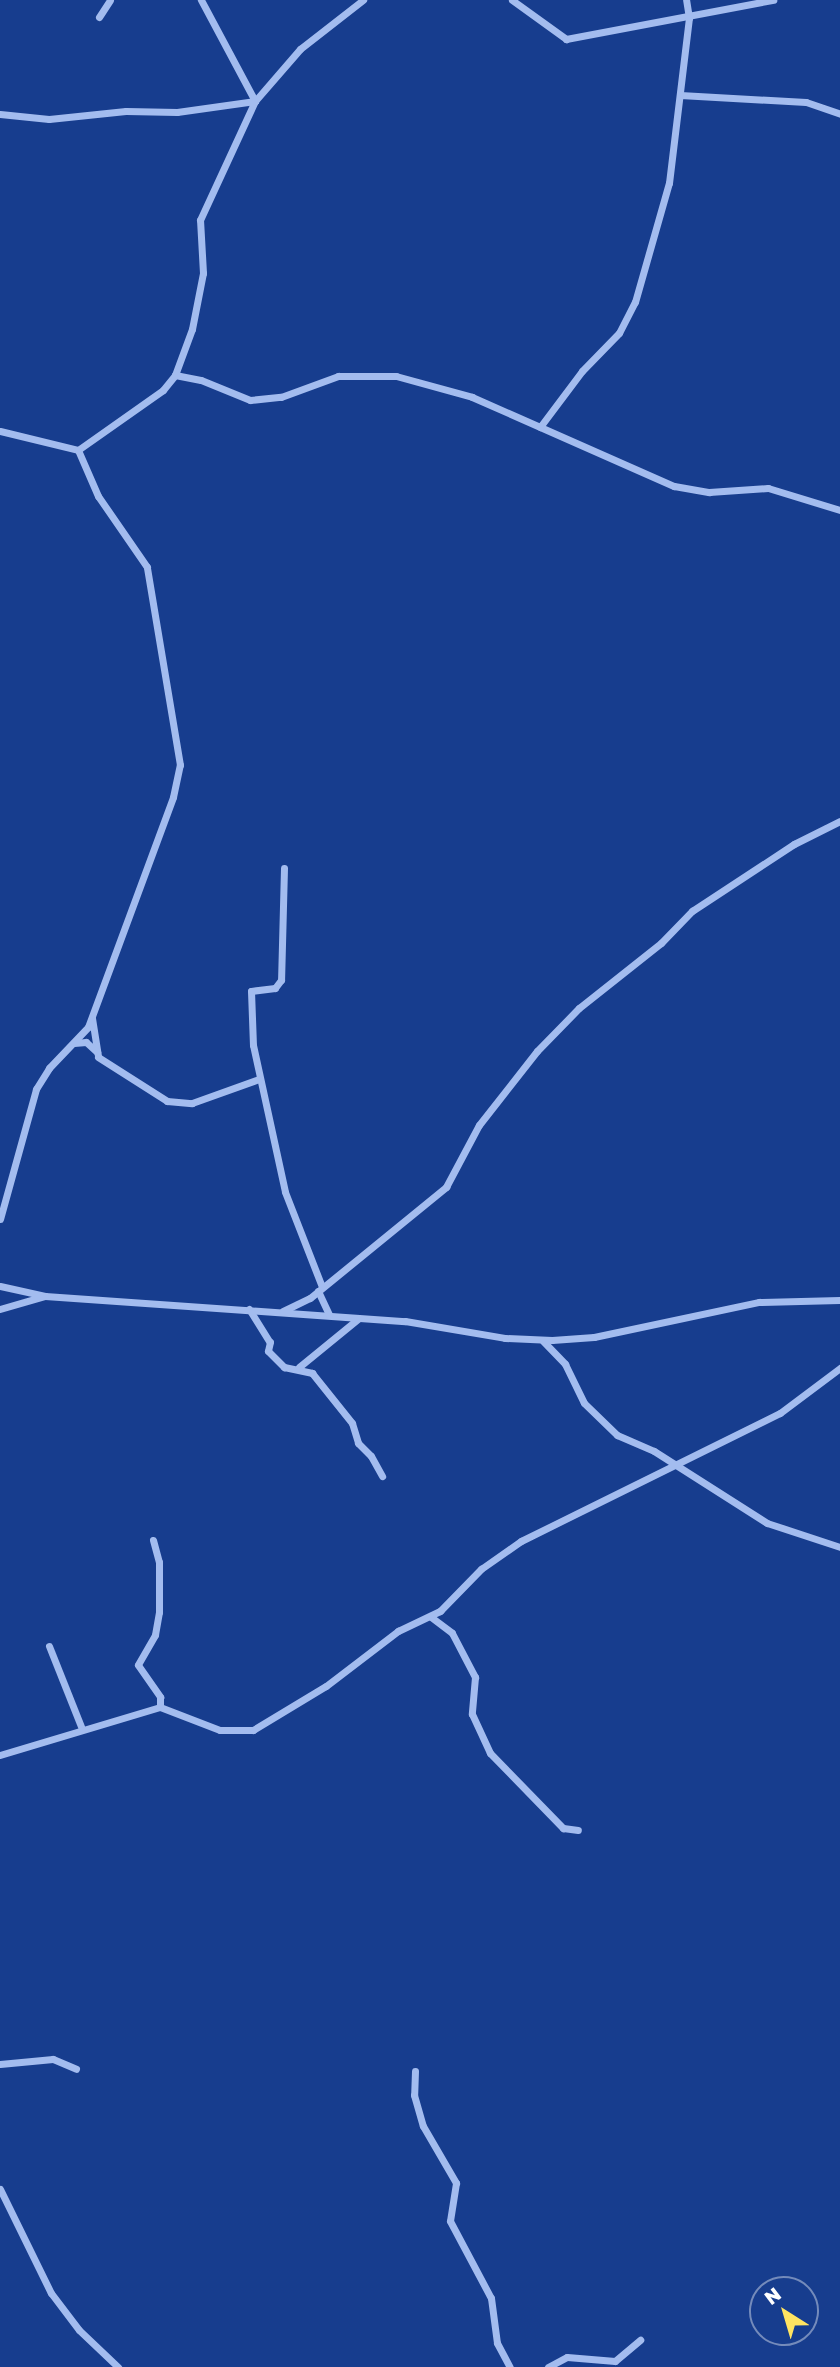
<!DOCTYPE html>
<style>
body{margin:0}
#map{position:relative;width:840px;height:2367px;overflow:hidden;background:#173d8e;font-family:"Golos Text",sans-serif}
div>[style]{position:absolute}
.minor>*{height:7px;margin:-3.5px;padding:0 3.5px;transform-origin:3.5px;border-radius:3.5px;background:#a3bcef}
span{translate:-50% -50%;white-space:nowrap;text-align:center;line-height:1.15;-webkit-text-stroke:5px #173d8e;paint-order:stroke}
.north{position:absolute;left:749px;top:2276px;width:70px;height:70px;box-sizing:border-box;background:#173d8e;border:2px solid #748bbb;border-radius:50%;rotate:323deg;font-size:19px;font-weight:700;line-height:28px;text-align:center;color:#fff}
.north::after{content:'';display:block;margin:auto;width:24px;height:32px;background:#ffe461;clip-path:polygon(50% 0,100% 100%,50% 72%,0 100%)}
</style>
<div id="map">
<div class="minor">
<div style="left:512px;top:0;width:67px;rotate:35.8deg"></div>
<div style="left:566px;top:39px;width:211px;rotate:-10.7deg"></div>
<div style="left:99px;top:17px;width:20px;rotate:-57deg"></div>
<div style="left:680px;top:95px;width:126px;rotate:3.2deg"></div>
<div style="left:806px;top:102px;width:36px;rotate:19deg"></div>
<div style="left:0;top:114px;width:49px;rotate:5.8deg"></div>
<div style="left:49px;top:119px;width:77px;rotate:-5.9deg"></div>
<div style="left:126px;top:111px;width:51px;rotate:1.1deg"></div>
<div style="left:177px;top:112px;width:79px;rotate:-8deg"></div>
<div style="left:255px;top:101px;width:115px;rotate:-118.1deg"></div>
<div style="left:175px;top:375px;width:26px;rotate:11deg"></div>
<div style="left:201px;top:380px;width:53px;rotate:22.2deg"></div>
<div style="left:250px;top:400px;width:31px;rotate:-6deg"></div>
<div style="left:281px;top:397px;width:61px;rotate:-20.2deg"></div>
<div style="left:338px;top:376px;width:58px"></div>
<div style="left:396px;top:376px;width:79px;rotate:15.4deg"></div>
<div style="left:472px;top:397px;width:221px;rotate:23.8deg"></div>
<div style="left:674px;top:486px;width:36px;rotate:10deg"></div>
<div style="left:709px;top:492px;width:59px;rotate:-3.9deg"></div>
<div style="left:768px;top:488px;width:75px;rotate:17deg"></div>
<div style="left:540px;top:427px;width:70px;rotate:-53.1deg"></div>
<div style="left:582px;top:371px;width:53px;rotate:-45.8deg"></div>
<div style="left:619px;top:333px;width:35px;rotate:-63deg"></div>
<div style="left:635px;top:302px;width:124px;rotate:-74.1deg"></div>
<div style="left:669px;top:183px;width:166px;rotate:-83.1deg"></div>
<div style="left:689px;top:18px;width:18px;rotate:-99deg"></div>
<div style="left:0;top:431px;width:80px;rotate:13.7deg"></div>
<div style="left:78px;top:450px;width:104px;rotate:-35.2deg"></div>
<div style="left:163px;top:390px;width:19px;rotate:-51deg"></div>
<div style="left:175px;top:375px;width:49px;rotate:-69.7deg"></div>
<div style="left:192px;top:329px;width:57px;rotate:-78.9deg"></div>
<div style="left:203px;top:273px;width:53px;rotate:-93.2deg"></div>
<div style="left:200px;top:220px;width:131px;rotate:-65.2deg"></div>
<div style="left:255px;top:101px;width:69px;rotate:-49.1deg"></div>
<div style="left:300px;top:49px;width:80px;rotate:-37.9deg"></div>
<div style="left:284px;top:868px;width:112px;rotate:91.5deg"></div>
<div style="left:281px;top:980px;width:10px;rotate:127deg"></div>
<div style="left:275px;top:988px;width:24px;rotate:173deg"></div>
<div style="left:251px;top:991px;width:54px;rotate:87.9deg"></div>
<div style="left:253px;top:1045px;width:150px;rotate:77.7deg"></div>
<div style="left:285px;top:1192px;width:102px;rotate:68.7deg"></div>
<div style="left:92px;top:1018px;width:39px;rotate:81deg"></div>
<div style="left:98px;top:1057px;width:82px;rotate:32.5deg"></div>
<div style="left:167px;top:1101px;width:25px;rotate:5deg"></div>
<div style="left:192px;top:1103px;width:71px;rotate:-19.7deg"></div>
<div style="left:74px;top:1043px;width:12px;rotate:-5deg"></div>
<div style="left:86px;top:1042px;width:15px;rotate:42deg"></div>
<div style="left:0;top:1219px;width:135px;rotate:-74.5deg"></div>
<div style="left:36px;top:1089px;width:25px;rotate:-58deg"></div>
<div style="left:49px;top:1068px;width:57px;rotate:-46.4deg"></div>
<div style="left:88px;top:1027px;width:245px;rotate:-69.7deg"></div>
<div style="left:173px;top:797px;width:33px;rotate:-78deg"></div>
<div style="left:180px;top:765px;width:201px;rotate:-99.5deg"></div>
<div style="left:147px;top:567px;width:86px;rotate:-124.6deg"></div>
<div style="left:98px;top:496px;width:50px;rotate:-113.5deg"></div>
<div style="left:0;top:1286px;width:46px;rotate:12.5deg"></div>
<div style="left:45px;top:1296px;width:361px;rotate:4deg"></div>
<div style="left:405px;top:1321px;width:101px;rotate:9.6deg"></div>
<div style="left:505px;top:1338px;width:47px;rotate:2.4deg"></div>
<div style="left:552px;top:1340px;width:42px;rotate:-4.1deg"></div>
<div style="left:594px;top:1337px;width:169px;rotate:-12deg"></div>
<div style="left:759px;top:1302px;width:81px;rotate:-1.4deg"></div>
<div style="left:318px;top:1291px;width:26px;rotate:65deg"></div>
<div style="left:0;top:1309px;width:47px;rotate:-16.1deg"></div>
<div style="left:249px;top:1309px;width:39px;rotate:58deg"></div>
<div style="left:270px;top:1342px;width:9px;rotate:103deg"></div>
<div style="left:268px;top:1351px;width:23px;rotate:45deg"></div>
<div style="left:284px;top:1367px;width:29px;rotate:12deg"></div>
<div style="left:312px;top:1373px;width:64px;rotate:51.3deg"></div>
<div style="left:352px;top:1423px;width:21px;rotate:73deg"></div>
<div style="left:358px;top:1443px;width:18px;rotate:45deg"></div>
<div style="left:371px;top:1456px;width:23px;rotate:61deg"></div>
<div style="left:283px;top:1311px;width:30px;rotate:-26deg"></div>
<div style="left:310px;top:1298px;width:176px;rotate:-39.2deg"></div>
<div style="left:446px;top:1187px;width:70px;rotate:-62deg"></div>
<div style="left:479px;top:1125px;width:94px;rotate:-51.9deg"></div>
<div style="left:537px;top:1051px;width:60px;rotate:-45.7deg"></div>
<div style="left:579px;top:1008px;width:105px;rotate:-38.4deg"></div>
<div style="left:661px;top:943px;width:45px;rotate:-45.9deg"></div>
<div style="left:692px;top:911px;width:122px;rotate:-33.3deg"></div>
<div style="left:794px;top:844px;width:51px;rotate:-26.6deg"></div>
<div style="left:543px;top:1341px;width:32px;rotate:46deg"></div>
<div style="left:565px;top:1364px;width:43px;rotate:64deg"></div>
<div style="left:584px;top:1403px;width:46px;rotate:44.1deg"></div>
<div style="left:617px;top:1435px;width:40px;rotate:23.4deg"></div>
<div style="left:654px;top:1451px;width:134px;rotate:32.5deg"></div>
<div style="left:767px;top:1523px;width:77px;rotate:18.2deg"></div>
<div style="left:299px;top:1367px;width:77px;rotate:-39.2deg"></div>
<div style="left:153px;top:1540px;width:23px;rotate:75deg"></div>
<div style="left:159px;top:1562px;width:50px;rotate:90deg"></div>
<div style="left:159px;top:1612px;width:23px;rotate:100deg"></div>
<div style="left:155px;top:1635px;width:34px;rotate:120deg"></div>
<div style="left:138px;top:1665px;width:39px;rotate:55deg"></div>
<div style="left:160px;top:1697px;width:10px;rotate:90deg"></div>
<div style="left:431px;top:1617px;width:26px;rotate:37deg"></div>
<div style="left:452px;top:1633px;width:50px;rotate:62.4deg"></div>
<div style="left:475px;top:1677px;width:37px;rotate:95deg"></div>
<div style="left:472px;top:1714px;width:43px;rotate:65.2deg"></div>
<div style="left:490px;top:1753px;width:105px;rotate:45.8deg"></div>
<div style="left:563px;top:1828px;width:15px;rotate:8deg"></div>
<div style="left:49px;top:1646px;width:89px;rotate:68.3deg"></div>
<div style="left:0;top:1755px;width:167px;rotate:-16.7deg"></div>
<div style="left:160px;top:1707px;width:64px;rotate:21deg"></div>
<div style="left:220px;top:1730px;width:33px"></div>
<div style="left:253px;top:1730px;width:85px;rotate:-31.1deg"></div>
<div style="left:326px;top:1686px;width:91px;rotate:-37.4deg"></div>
<div style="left:398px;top:1631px;width:47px;rotate:-25.5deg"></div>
<div style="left:440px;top:1611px;width:59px;rotate:-45.7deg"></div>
<div style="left:481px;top:1569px;width:49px;rotate:-35deg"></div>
<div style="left:521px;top:1541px;width:289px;rotate:-26.3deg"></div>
<div style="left:780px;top:1413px;width:75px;rotate:-36.9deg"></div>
<div style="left:0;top:2064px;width:53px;rotate:-5.4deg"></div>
<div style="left:53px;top:2059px;width:25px;rotate:23deg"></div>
<div style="left:415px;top:2071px;width:24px;rotate:92deg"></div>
<div style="left:414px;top:2095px;width:32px;rotate:74deg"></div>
<div style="left:423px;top:2126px;width:66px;rotate:59.9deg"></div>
<div style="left:456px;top:2183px;width:38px;rotate:99deg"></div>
<div style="left:450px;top:2221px;width:87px;rotate:62deg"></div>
<div style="left:491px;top:2298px;width:45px;rotate:82.4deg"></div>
<div style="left:497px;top:2343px;width:27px;rotate:62deg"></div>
<div style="left:0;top:2189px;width:116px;rotate:63.9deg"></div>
<div style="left:51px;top:2293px;width:46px;rotate:52.9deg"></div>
<div style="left:79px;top:2330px;width:54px;rotate:43.5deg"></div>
<div style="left:548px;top:2367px;width:21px;rotate:-28deg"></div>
<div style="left:567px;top:2357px;width:48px;rotate:4.8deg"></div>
<div style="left:615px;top:2361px;width:33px;rotate:-40deg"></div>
</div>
<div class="north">N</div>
</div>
